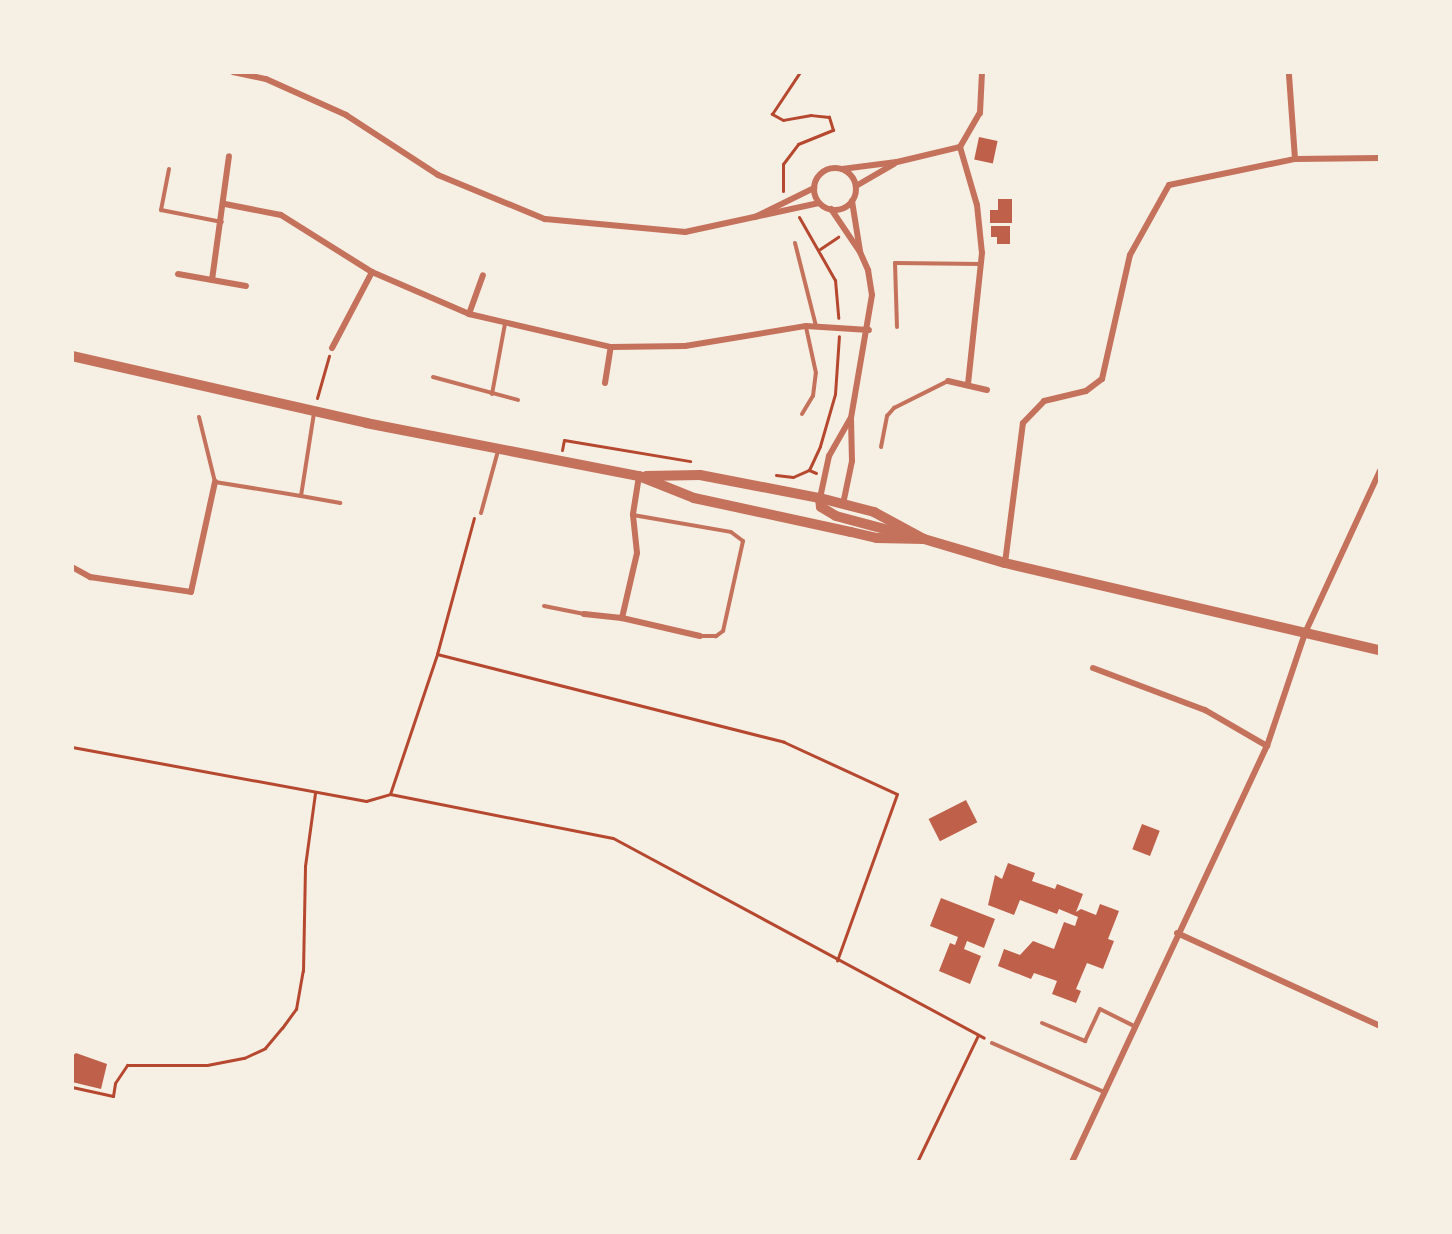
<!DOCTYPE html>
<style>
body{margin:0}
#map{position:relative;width:1452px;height:1234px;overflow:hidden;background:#f6efe4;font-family:"Playfair Display",serif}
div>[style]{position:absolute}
.building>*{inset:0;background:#bf614a;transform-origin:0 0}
.path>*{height:3px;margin:-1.5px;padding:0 1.5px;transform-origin:1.5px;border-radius:1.5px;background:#b5482f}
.service>*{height:4px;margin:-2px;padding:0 2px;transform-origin:2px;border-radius:2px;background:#c5725c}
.minor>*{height:6px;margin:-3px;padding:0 3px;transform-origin:3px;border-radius:3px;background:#c5725c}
.minor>.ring{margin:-3px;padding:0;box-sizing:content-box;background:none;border:6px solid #c5725c;border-radius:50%}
.tertiary>*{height:10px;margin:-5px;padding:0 5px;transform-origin:5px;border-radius:5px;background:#c5725c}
span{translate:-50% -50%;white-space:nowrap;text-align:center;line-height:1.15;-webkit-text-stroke:6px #f6efe4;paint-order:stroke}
.frame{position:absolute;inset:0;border:74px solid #f6efe4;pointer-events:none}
</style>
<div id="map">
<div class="building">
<div style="left:979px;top:137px;width:19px;height:23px;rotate:12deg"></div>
<div style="clip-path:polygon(998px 199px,1012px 199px,1012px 223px,990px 223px,990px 210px,998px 210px)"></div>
<div style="clip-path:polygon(991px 226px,1010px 226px,1010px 244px,997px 244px,997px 237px,991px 237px)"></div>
<div style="left:966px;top:800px;width:25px;height:42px;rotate:63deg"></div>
<div style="left:1142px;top:824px;width:19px;height:27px;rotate:21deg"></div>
<div style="clip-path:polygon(1008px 863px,1035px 873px,1032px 881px,1055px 889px,1057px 884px,1083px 894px,1076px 912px,1081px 909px,1096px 915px,1100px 904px,1119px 911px,1108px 939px,1114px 941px,1103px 969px,1087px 963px,1076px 989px,1081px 991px,1076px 1003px,1052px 994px,1057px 981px,1034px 973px,1031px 979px,998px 966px,1004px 949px,1020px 955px,1033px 941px,1054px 949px,1064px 922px,1075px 926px,1078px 917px,1059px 909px,1057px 914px,1020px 900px,1014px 915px,988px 905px,995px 875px,1002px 879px)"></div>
<div style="clip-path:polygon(941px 898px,995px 919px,984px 948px,967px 941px,964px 949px,981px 956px,970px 984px,939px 971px,950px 943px,955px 945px,958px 937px,930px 926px)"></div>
<div style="clip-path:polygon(76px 1053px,107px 1064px,101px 1089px,72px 1082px,72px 1056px)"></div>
</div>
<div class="path">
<div style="left:783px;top:191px;width:27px;rotate:-90deg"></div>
<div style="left:783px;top:164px;width:25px;rotate:-53deg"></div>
<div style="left:798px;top:144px;width:38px;rotate:-22deg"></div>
<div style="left:833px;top:130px;width:14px;rotate:-107deg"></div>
<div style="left:829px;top:117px;width:18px;rotate:-174deg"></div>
<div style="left:811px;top:115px;width:28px;rotate:170deg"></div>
<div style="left:783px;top:120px;width:13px;rotate:-151deg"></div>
<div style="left:772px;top:114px;width:50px;rotate:-56.3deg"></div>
<div style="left:799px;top:217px;width:73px;rotate:60.3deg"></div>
<div style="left:835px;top:280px;width:38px;rotate:85deg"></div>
<div style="left:820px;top:249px;width:22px;rotate:-34deg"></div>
<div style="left:317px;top:398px;width:44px;rotate:-74.1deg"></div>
<div style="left:562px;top:450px;width:10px;rotate:-79deg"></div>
<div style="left:564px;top:440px;width:128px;rotate:9.5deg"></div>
<div style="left:816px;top:473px;width:8px;rotate:-157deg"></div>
<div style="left:809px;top:470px;width:26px;rotate:-65deg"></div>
<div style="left:820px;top:446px;width:54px;rotate:-73.9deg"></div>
<div style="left:835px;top:394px;width:58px;rotate:-86.1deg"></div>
<div style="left:776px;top:475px;width:17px;rotate:7deg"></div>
<div style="left:793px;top:477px;width:17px;rotate:-24deg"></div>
<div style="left:437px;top:654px;width:358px;rotate:14.2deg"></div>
<div style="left:784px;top:742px;width:124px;rotate:24.7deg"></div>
<div style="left:897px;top:794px;width:177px;rotate:109.8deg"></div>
<div style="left:72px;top:747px;width:299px;rotate:10.4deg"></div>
<div style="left:366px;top:801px;width:25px;rotate:-16deg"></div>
<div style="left:390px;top:794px;width:227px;rotate:11.2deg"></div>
<div style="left:613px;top:838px;width:421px;rotate:28.3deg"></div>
<div style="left:390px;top:794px;width:148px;rotate:-71.4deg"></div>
<div style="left:437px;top:654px;width:141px;rotate:-74.8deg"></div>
<div style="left:72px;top:1087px;width:42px;rotate:12.4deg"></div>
<div style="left:113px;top:1096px;width:13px;rotate:-81deg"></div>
<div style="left:115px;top:1083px;width:22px;rotate:-56deg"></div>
<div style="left:127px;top:1065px;width:80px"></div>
<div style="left:207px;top:1065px;width:38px;rotate:-11deg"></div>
<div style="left:244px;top:1058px;width:23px;rotate:-25deg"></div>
<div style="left:265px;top:1048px;width:26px;rotate:-50deg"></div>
<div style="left:282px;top:1028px;width:24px;rotate:-54deg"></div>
<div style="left:296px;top:1009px;width:39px;rotate:-80deg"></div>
<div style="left:303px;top:971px;width:105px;rotate:-88.9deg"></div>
<div style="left:305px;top:866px;width:74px;rotate:-82.2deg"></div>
<div style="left:917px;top:1162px;width:141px;rotate:-64.3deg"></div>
</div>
<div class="service">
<div style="left:169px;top:169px;width:42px;rotate:101deg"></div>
<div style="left:161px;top:210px;width:62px;rotate:11.1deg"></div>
<div style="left:795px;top:243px;width:86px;rotate:75.8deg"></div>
<div style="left:897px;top:327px;width:64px;rotate:-91.8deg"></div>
<div style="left:895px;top:263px;width:86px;rotate:0.7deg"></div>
<div style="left:433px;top:377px;width:88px;rotate:15.1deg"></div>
<div style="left:492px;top:394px;width:71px;rotate:-79.5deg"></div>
<div style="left:802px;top:414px;width:21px;rotate:-59deg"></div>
<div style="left:813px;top:396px;width:23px;rotate:-83deg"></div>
<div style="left:816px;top:373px;width:47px;rotate:-102.3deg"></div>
<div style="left:199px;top:417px;width:67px;rotate:76.2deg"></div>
<div style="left:215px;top:482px;width:87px;rotate:9.2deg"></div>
<div style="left:301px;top:496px;width:84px;rotate:-81.1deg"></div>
<div style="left:881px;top:447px;width:32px;rotate:-79deg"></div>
<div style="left:887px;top:416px;width:11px;rotate:-49deg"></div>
<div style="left:894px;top:408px;width:60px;rotate:-26.6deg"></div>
<div style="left:301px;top:496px;width:40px;rotate:10deg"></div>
<div style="left:481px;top:513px;width:64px;rotate:-74.7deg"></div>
<div style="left:633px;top:515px;width:99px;rotate:9.8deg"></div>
<div style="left:731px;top:532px;width:15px;rotate:37deg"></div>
<div style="left:743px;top:541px;width:92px;rotate:102.5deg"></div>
<div style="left:723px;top:631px;width:9px;rotate:144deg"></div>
<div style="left:716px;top:636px;width:16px;rotate:180deg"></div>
<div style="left:544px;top:606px;width:41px;rotate:11.3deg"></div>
<div style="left:1042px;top:1023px;width:47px;rotate:22.7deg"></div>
<div style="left:1085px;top:1041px;width:35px;rotate:-65deg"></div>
<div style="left:1100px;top:1009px;width:40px;rotate:26.6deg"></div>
<div style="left:992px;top:1043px;width:122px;rotate:23.6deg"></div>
</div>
<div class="minor">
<div style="left:233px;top:72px;width:34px;rotate:12deg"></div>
<div style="left:266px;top:79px;width:88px;rotate:24.2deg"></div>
<div style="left:346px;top:115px;width:110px;rotate:33.1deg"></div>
<div style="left:438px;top:175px;width:116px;rotate:22.4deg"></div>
<div style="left:545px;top:219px;width:141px;rotate:5.3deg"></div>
<div style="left:685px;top:232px;width:137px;rotate:-12.2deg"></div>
<div style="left:1289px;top:75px;width:84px;rotate:85.9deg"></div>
<div style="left:960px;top:147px;width:60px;rotate:73.7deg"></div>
<div style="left:977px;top:205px;width:48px;rotate:84.1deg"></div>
<div style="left:982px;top:253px;width:133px;rotate:96.1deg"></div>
<div class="ring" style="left:814px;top:168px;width:36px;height:36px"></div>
<div style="left:842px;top:169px;width:55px;rotate:-7.3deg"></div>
<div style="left:897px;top:162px;width:65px;rotate:-13.4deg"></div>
<div style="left:960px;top:147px;width:39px;rotate:-60deg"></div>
<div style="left:980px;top:113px;width:41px;rotate:-87.2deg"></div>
<div style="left:856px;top:186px;width:44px;rotate:-30.1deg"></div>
<div style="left:852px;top:201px;width:51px;rotate:80.9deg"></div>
<div style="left:225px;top:204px;width:57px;rotate:11.1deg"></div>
<div style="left:281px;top:215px;width:107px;rotate:32.1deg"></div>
<div style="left:372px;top:272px;width:106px;rotate:23.4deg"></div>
<div style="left:469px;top:314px;width:146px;rotate:13.1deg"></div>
<div style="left:611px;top:347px;width:74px;rotate:-0.8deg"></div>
<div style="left:685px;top:346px;width:123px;rotate:-9.4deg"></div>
<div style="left:806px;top:326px;width:63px;rotate:3.6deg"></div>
<div style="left:831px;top:209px;width:52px;rotate:56deg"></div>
<div style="left:860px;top:252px;width:20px;rotate:66deg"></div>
<div style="left:868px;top:270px;width:25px;rotate:81deg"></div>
<div style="left:872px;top:295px;width:125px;rotate:99.7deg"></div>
<div style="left:851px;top:418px;width:43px;rotate:88.7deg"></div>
<div style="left:852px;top:461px;width:44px;rotate:101.8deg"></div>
<div style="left:755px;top:217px;width:66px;rotate:-26.2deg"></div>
<div style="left:178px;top:274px;width:69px;rotate:10deg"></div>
<div style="left:212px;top:280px;width:125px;rotate:-82.2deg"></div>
<div style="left:469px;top:314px;width:41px;rotate:-70.3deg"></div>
<div style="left:332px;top:348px;width:86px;rotate:-62.2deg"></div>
<div style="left:948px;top:381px;width:40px;rotate:13deg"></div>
<div style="left:605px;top:383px;width:36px;rotate:-81deg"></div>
<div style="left:639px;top:476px;width:39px;rotate:99deg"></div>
<div style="left:633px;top:515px;width:38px;rotate:84deg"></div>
<div style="left:637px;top:553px;width:67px;rotate:103deg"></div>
<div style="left:622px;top:618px;width:80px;rotate:13deg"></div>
<div style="left:820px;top:498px;width:43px;rotate:-77.9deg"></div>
<div style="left:829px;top:456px;width:43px;rotate:-60.4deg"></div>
<div style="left:1005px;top:563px;width:141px;rotate:-82.7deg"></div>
<div style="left:1023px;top:423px;width:30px;rotate:-46deg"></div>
<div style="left:1044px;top:401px;width:43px;rotate:-13.4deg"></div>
<div style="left:1086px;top:391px;width:20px;rotate:-37deg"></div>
<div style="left:1102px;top:379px;width:127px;rotate:-77.3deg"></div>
<div style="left:1130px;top:255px;width:80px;rotate:-60.9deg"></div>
<div style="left:1169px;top:185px;width:129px;rotate:-11.7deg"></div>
<div style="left:1295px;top:159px;width:85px;rotate:-0.7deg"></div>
<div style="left:72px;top:567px;width:21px;rotate:29deg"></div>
<div style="left:90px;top:577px;width:102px;rotate:8.4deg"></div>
<div style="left:191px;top:592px;width:113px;rotate:-77.7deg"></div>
<div style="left:584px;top:614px;width:38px;rotate:6deg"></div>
<div style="left:1093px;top:668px;width:120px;rotate:20.6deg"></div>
<div style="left:1205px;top:710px;width:72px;rotate:30.1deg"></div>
<div style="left:1177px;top:933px;width:223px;rotate:24.6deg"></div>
<div style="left:1072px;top:1162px;width:459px;rotate:-64.9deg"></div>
<div style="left:1267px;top:746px;width:119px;rotate:-71.4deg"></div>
<div style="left:1305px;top:633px;width:179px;rotate:-65.2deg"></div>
</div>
<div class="tertiary">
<div style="left:72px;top:356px;width:302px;rotate:12.8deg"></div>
<div style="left:366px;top:423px;width:278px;rotate:11deg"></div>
<div style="left:639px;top:476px;width:59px;rotate:21.8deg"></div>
<div style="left:694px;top:498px;width:161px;rotate:12.2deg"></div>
<div style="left:851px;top:532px;width:27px;rotate:13deg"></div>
<div style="left:877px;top:538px;width:47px;rotate:1.2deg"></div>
<div style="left:646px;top:476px;width:54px;rotate:-1.1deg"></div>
<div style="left:700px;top:475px;width:122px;rotate:10.9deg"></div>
<div style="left:820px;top:498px;width:56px;rotate:14.5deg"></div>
<div style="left:874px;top:512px;width:57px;rotate:28.4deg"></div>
<div style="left:924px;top:539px;width:84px;rotate:16.5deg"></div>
<div style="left:1005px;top:563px;width:385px;rotate:13.1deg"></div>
<div style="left:820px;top:498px;width:9px;rotate:84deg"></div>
<div style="left:821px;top:507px;width:17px;rotate:31deg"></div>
<div style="left:836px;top:516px;width:69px;rotate:15deg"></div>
</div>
<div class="frame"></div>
</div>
